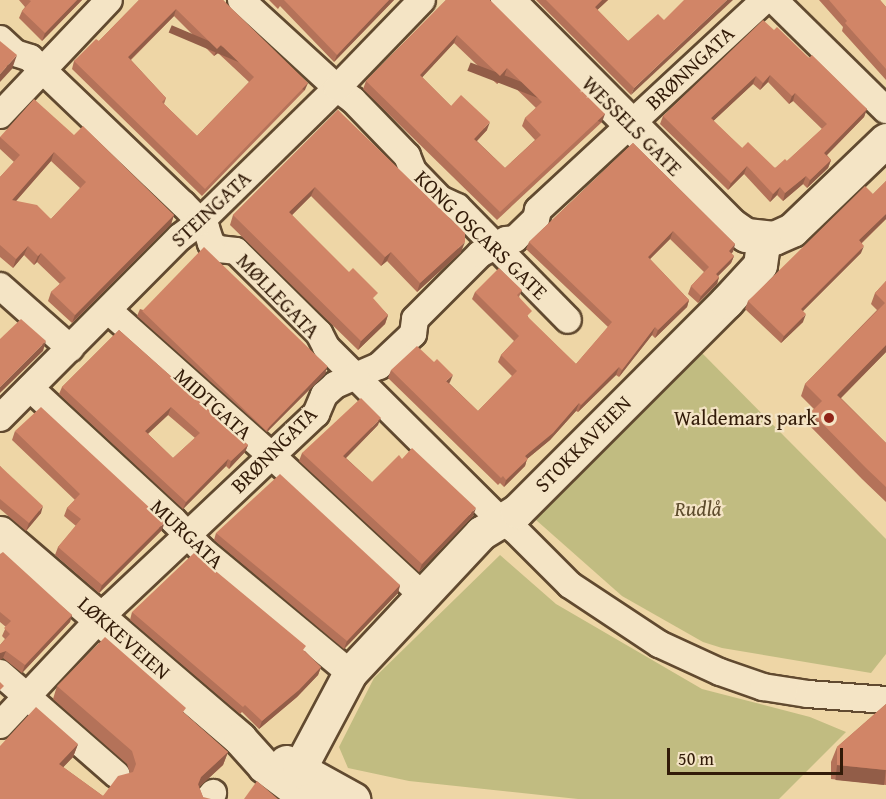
<!DOCTYPE html>
<meta charset="utf-8">
<style>
body{margin:0}
#map{position:relative;width:886px;height:799px;overflow:hidden;background:#eed6a6;font-family:"Gentium Book Plus",serif}
div>[style]{position:absolute}
.green>*{inset:0;background:#c1bc81}
.roads{filter:drop-shadow(2px 0 #614a30) drop-shadow(-2px 0 #614a30) drop-shadow(0 2px #614a30) drop-shadow(0 -2px #614a30)}
.minor>*{height:26px;margin:-13px;padding:0 13px;transform-origin:13px;border-radius:13px;background:#f4e4c5}
.secondary>*{height:33px;margin:-16.5px;padding:0 16.5px;transform-origin:16.5px;border-radius:16.5px;background:#f4e4c5}
.wall>*{inset:0;background:#b47259}
.shaded-wall>*{inset:0;background:#925d48;transform-origin:0 0}
.building>*{inset:0;background:#d18567;transform-origin:0 0}
.dots>*{width:16px;height:16px;translate:-50% -50%;box-sizing:border-box;border:3px solid #f4e4c5;border-radius:50%}
span{translate:-50% -50%;white-space:nowrap;text-align:center;line-height:1.15;-webkit-text-stroke:4.5px #f4e4c5;paint-order:stroke}
.street-label{font-size:21px;color:#321b08}
.poi-label{font-size:21px;color:#321b08}
.right{translate:-100% -50%;text-align:right}
.park-label{font-size:21px;color:#5d4b2c;font-style:italic}
.scale{position:absolute;left:667px;top:748px;width:176px;height:27px;box-sizing:border-box;border:3px solid #321b08;border-top:0;padding-left:8px;font-size:18px;line-height:21px;white-space:nowrap;color:#321b08;-webkit-text-stroke:4px #f4e4c5;paint-order:stroke}
</style>
<div id="map">
<div class="green">
<div style="clip-path:polygon(699px 350px,886px 539px,886px 654px,871px 673px,722px 648px,703px 642px,622px 596px,527px 512px)"></div>
<div style="clip-path:polygon(500px 555px,556px 604px,702px 689px,810px 717px,846px 732px,779px 799px,578px 799px,409px 781px,348px 768px,339px 747px,374px 678px)"></div>
</div>
<div class="roads">
<div class="minor">
<div style="left:241px;top:0;width:130px;rotate:42.5deg"></div>
<div style="left:337px;top:88px;width:20px;rotate:37deg"></div>
<div style="left:353px;top:100px;width:78px;rotate:46deg"></div>
<div style="left:407px;top:156px;width:16px;rotate:68deg"></div>
<div style="left:413px;top:171px;width:39px;rotate:46deg"></div>
<div style="left:440px;top:199px;width:19px;rotate:25deg"></div>
<div style="left:457px;top:207px;width:158px;rotate:45.5deg"></div>
<div style="left:774px;top:0;width:157px;rotate:44.5deg"></div>
<div style="left:0;top:39px;width:21px;rotate:43deg"></div>
<div style="left:15px;top:53px;width:16px;rotate:18deg"></div>
<div style="left:30px;top:58px;width:211px;rotate:43.7deg"></div>
<div style="left:183px;top:204px;width:33px;rotate:46deg"></div>
<div style="left:206px;top:228px;width:16px;rotate:72deg"></div>
<div style="left:211px;top:243px;width:9px;rotate:41deg"></div>
<div style="left:218px;top:249px;width:18px;rotate:6deg"></div>
<div style="left:236px;top:251px;width:117px;rotate:44.7deg"></div>
<div style="left:319px;top:333px;width:16px;rotate:63deg"></div>
<div style="left:326px;top:347px;width:245px;rotate:44.8deg"></div>
<div style="left:500px;top:520px;width:18px;rotate:34deg"></div>
<div style="left:515px;top:530px;width:78px;rotate:45deg"></div>
<div style="left:570px;top:585px;width:107px;rotate:33.5deg"></div>
<div style="left:659px;top:644px;width:67px;rotate:24.7deg"></div>
<div style="left:720px;top:672px;width:46px;rotate:19.2deg"></div>
<div style="left:763px;top:687px;width:46px;rotate:8.8deg"></div>
<div style="left:808px;top:694px;width:78px;rotate:4.4deg"></div>
<div style="left:0;top:115px;width:158px;rotate:-46.5deg"></div>
<div style="left:0;top:286px;width:94px;rotate:41.5deg"></div>
<div style="left:109px;top:311px;width:218px;rotate:41.7deg"></div>
<div style="left:272px;top:456px;width:205px;rotate:42.8deg"></div>
<div style="left:30px;top:388px;width:195px;rotate:42.7deg"></div>
<div style="left:173px;top:520px;width:42px;rotate:46deg"></div>
<div style="left:202px;top:550px;width:192px;rotate:39.7deg"></div>
<div style="left:0;top:418px;width:255px;rotate:-45.2deg"></div>
<div style="left:180px;top:237px;width:25px;rotate:-37deg"></div>
<div style="left:200px;top:222px;width:192px;rotate:-44.4deg"></div>
<div style="left:337px;top:88px;width:122px;rotate:-46deg"></div>
<div style="left:0;top:673px;width:155px;rotate:41.1deg"></div>
<div style="left:0;top:725px;width:162px;rotate:-46.8deg"></div>
<div style="left:111px;top:607px;width:282px;rotate:-43.3deg"></div>
<div style="left:316px;top:414px;width:21px;rotate:-67deg"></div>
<div style="left:324px;top:395px;width:15px;rotate:-42deg"></div>
<div style="left:335px;top:385px;width:48px;rotate:-23.4deg"></div>
<div style="left:379px;top:366px;width:47px;rotate:-43.3deg"></div>
<div style="left:413px;top:334px;width:15px;rotate:-82deg"></div>
<div style="left:415px;top:319px;width:92px;rotate:-45deg"></div>
<div style="left:480px;top:254px;width:30px;rotate:-28deg"></div>
<div style="left:506px;top:240px;width:9px;rotate:-6deg"></div>
<div style="left:515px;top:239px;width:29px;rotate:-44deg"></div>
<div style="left:536px;top:219px;width:9px;rotate:-77deg"></div>
<div style="left:538px;top:210px;width:309px;rotate:-42.8deg"></div>
<div style="left:208px;top:799px;width:8px;rotate:-50deg"></div>
</div>
<div class="secondary">
<div style="left:507px;top:0;width:317px;rotate:45.1deg"></div>
<div style="left:731px;top:225px;width:18px;rotate:34deg"></div>
<div style="left:746px;top:235px;width:28px;rotate:6deg"></div>
<div style="left:774px;top:238px;width:20px;rotate:-24deg"></div>
<div style="left:792px;top:230px;width:130px;rotate:-43.8deg"></div>
<div style="left:0;top:533px;width:316px;rotate:40.6deg"></div>
<div style="left:240px;top:739px;width:36px;rotate:48deg"></div>
<div style="left:264px;top:766px;width:55px;rotate:36.9deg"></div>
<div style="left:286px;top:762px;width:77px;rotate:28.9deg"></div>
<div style="left:299px;top:769px;width:109px;rotate:-62deg"></div>
<div style="left:350px;top:673px;width:192px;rotate:-46.9deg"></div>
<div style="left:481px;top:533px;width:42px;rotate:-31.4deg"></div>
<div style="left:517px;top:511px;width:296px;rotate:-45deg"></div>
<div style="left:726px;top:302px;width:50px;rotate:-47.4deg"></div>
<div style="left:760px;top:265px;width:27px;rotate:-82deg"></div>
</div>
</div>
<div class="wall">
<div style="clip-path:polygon(19px 0,82px 0,42px 41px,19px 18px,22px 11px,25px 7px)"></div>
<div style="clip-path:polygon(evenodd,139px 0,223px 0,305px 90px,202px 196px,72px 69px,74px 61px,99px 41px,139px 0,174px 16px,214px 56px,218px 53px,249px 82px,197px 136px,164px 104px,166px 98px,131px 60px,174px 16px)"></div>
<div style="clip-path:polygon(269px 0,394px 0,334px 62px,280px 6px,278px 9px)"></div>
<div style="clip-path:polygon(evenodd,446px 0,602px 122px,497px 220px,363px 89px,366px 81px,446px 0,454px 43px,497px 84px,504px 77px,536px 108px,525px 118px,522px 126px,535px 140px,505px 168px,477px 141px,487px 130px,451px 106px,422px 77px,454px 43px)"></div>
<div style="clip-path:polygon(536px 0,608px 0,597px 10px,628px 41px,664px 20px,631px 95px)"></div>
<div style="clip-path:polygon(819px 0,880px 0,886px 7px,886px 80px,842px 31px,843px 27px)"></div>
<div style="clip-path:polygon(evenodd,774px 30px,809px 58px,867px 109px,864px 117px,827px 155px,831px 160px,828px 168px,807px 188px,803px 184px,783px 201px,777px 195px,770px 202px,744px 174px,728px 190px,660px 124px,663px 116px,774px 30px,768px 82px,789px 104px,793px 101px,822px 129px,787px 161px,775px 168px,742px 148px,713px 121px,753px 84px,760px 90px,768px 82px)"></div>
<div style="clip-path:polygon(338px 110px,461px 252px,417px 292px,387px 261px,381px 266px,311px 196px,292px 215px,388px 315px,385px 324px,358px 350px,230px 225px,233px 215px)"></div>
<div style="clip-path:polygon(evenodd,74px 135px,174px 215px,171px 224px,72px 323px,48px 301px,51px 292px,60px 284px,37px 262px,34px 265px,24px 255px,13px 268px,0 257px,0 177px,14px 162px,0 149px,0 137px,74px 135px,51px 161px,80px 188px,51px 219px,16px 201px,51px 161px)"></div>
<div style="clip-path:polygon(633px 143px,735px 244px,731px 253px,734px 256px,731px 263px,718px 276px,719px 277px,717px 284px,698px 303px,688px 294px,691px 286px,704px 272px,670px 239px,650px 259px,689px 300px,687px 307px,655px 338px,652px 335px,619px 377px,616px 375px,578px 412px,576px 411px,550px 440px,527px 459px,525px 466px,504px 487px,500px 483px,498px 485px,388px 378px,391px 370px,450px 382px,449px 383px,478px 411px,512px 376px,498px 362px,501px 355px,514px 341px,472px 299px,475px 292px,522px 290px,519px 297px,529px 319px,576px 364px,608px 327px,526px 249px,529px 242px)"></div>
<div style="clip-path:polygon(886px 181px,886px 219px,862px 243px,861px 253px,803px 311px,803px 322px,781px 343px,745px 309px,748px 301px,873px 194px)"></div>
<div style="clip-path:polygon(886px 281px,886px 352px,841px 398px,886px 443px,886px 502px,862px 479px,807px 423px,811px 412px,814px 409px,801px 396px,805px 384px,877px 310px,871px 304px,875px 293px)"></div>
<div style="clip-path:polygon(140px 309px,327px 367px,325px 374px,267px 432px,137px 316px)"></div>
<div style="clip-path:polygon(evenodd,119px 330px,248px 445px,245px 452px,229px 469px,226px 466px,183px 509px,59px 394px,62px 387px,119px 330px,168px 415px,195px 438px,173px 458px,148px 434px,168px 415px)"></div>
<div style="clip-path:polygon(378px 425px,346px 458px,372px 482px,473px 516px,419px 572px,299px 461px,302px 453px)"></div>
<div style="clip-path:polygon(15px 431px,162px 530px,99px 593px,55px 555px,58px 547px,76px 526px,64px 516px,67px 508px,75px 500px,12px 440px)"></div>
<div style="clip-path:polygon(0 466px,41px 513px,26px 531px,0 509px)"></div>
<div style="clip-path:polygon(216px 533px,400px 585px,398px 593px,344px 649px,214px 540px)"></div>
<div style="clip-path:polygon(0 554px,72px 615px,70px 622px,22px 673px,3px 658px,0 660px,0 645px,5px 639px,2px 636px,6px 627px,0 622px)"></div>
<div style="clip-path:polygon(132px 612px,305px 651px,321px 667px,318px 675px,297px 697px,259px 729px,242px 712px,240px 714px,130px 620px)"></div>
<div style="clip-path:polygon(57px 686px,184px 713px,228px 752px,223px 765px,199px 787px,203px 797px,0 799px,78px 744px,73px 757px,63px 767px,103px 796px,130px 773px,127px 764px,53px 699px)"></div>
<div style="clip-path:polygon(886px 704px,886px 785px,831px 779px,831px 762px,837px 747px)"></div>
</div>
<div class="shaded-wall">
<div style="clip-path:polygon(77px 0,82px 0,42px 41px,45px 33px)"></div>
<div style="clip-path:polygon(389px 0,394px 0,334px 62px,337px 55px)"></div>
<div style="clip-path:polygon(602px 0,608px 0,592px 15px,595px 7px)"></div>
<div style="clip-path:polygon(727px 0,733px 0,631px 95px,634px 88px)"></div>
<div style="clip-path:polygon(176px 9px,174px 16px,125px 65px,128px 57px)"></div>
<div style="clip-path:polygon(457px 35px,454px 43px,417px 83px,420px 75px)"></div>
<div style="clip-path:polygon(221px 45px,218px 53px,214px 56px,217px 49px)"></div>
<div style="clip-path:polygon(17px 55px,12px 69px,0 82px,0 74px)"></div>
<div style="clip-path:polygon(507px 68px,504px 77px,497px 84px,500px 76px)"></div>
<div style="clip-path:polygon(770px 75px,768px 82px,760px 90px,763px 83px)"></div>
<div style="clip-path:polygon(756px 76px,753px 84px,708px 126px,711px 118px)"></div>
<div style="left:308px;top:83px;width:8px;height:148px;rotate:113deg"></div>
<div style="clip-path:polygon(795px 93px,793px 101px,789px 104px,792px 96px)"></div>
<div style="clip-path:polygon(867px 109px,864px 117px,821px 161px,824px 153px)"></div>
<div style="left:605px;top:114px;width:9px;height:144px;rotate:111deg"></div>
<div style="clip-path:polygon(490px 122px,487px 130px,471px 147px,474px 139px)"></div>
<div style="clip-path:polygon(54px 152px,51px 161px,9px 209px,12px 200px)"></div>
<div style="clip-path:polygon(831px 160px,828px 168px,807px 188px,810px 180px)"></div>
<div style="clip-path:polygon(747px 166px,744px 174px,728px 190px,731px 183px)"></div>
<div style="clip-path:polygon(806px 176px,803px 184px,783px 201px,785px 193px)"></div>
<div style="clip-path:polygon(315px 187px,311px 196px,286px 221px,289px 212px)"></div>
<div style="clip-path:polygon(780px 187px,777px 195px,770px 202px,773px 194px)"></div>
<div style="clip-path:polygon(886px 214px,886px 219px,856px 248px,859px 240px)"></div>
<div style="clip-path:polygon(174px 215px,171px 224px,72px 323px,75px 315px)"></div>
<div style="clip-path:polygon(673px 231px,670px 239px,645px 264px,648px 257px)"></div>
<div style="clip-path:polygon(465px 242px,461px 252px,417px 292px,420px 283px)"></div>
<div style="clip-path:polygon(735px 244px,733px 252px,726px 258px,729px 251px)"></div>
<div style="clip-path:polygon(28px 246px,24px 255px,13px 268px,16px 259px)"></div>
<div style="clip-path:polygon(864px 246px,861px 253px,798px 316px,801px 309px)"></div>
<div style="clip-path:polygon(391px 252px,387px 261px,381px 266px,385px 257px)"></div>
<div style="clip-path:polygon(41px 253px,37px 262px,34px 265px,38px 256px)"></div>
<div style="clip-path:polygon(734px 256px,731px 263px,713px 281px,716px 274px)"></div>
<div style="clip-path:polygon(719px 277px,717px 284px,698px 303px,701px 296px)"></div>
<div style="clip-path:polygon(689px 300px,687px 307px,655px 338px,658px 330px)"></div>
<div style="clip-path:polygon(806px 314px,803px 322px,781px 343px,784px 336px)"></div>
<div style="clip-path:polygon(388px 315px,385px 324px,358px 350px,361px 341px)"></div>
<div style="clip-path:polygon(655px 327px,652px 335px,619px 377px,622px 370px)"></div>
<div style="clip-path:polygon(46px 341px,43px 351px,0 393px,0 387px)"></div>
<div style="clip-path:polygon(886px 345px,886px 352px,833px 406px,837px 395px)"></div>
<div style="clip-path:polygon(327px 367px,325px 374px,267px 432px,270px 424px)"></div>
<div style="clip-path:polygon(619px 367px,616px 375px,578px 412px,581px 405px)"></div>
<div style="clip-path:polygon(453px 375px,450px 382px,444px 388px,446px 381px)"></div>
<div style="clip-path:polygon(579px 403px,576px 411px,550px 440px,527px 459px,525px 466px,504px 487px,506px 480px,525px 456px)"></div>
<div style="clip-path:polygon(171px 407px,168px 415px,142px 439px,145px 431px)"></div>
<div style="clip-path:polygon(381px 418px,378px 425px,341px 463px,343px 456px)"></div>
<div style="clip-path:polygon(248px 445px,245px 452px,229px 469px,231px 461px)"></div>
<div style="clip-path:polygon(228px 459px,226px 466px,183px 509px,186px 502px)"></div>
<div style="clip-path:polygon(43px 506px,41px 513px,26px 531px,29px 523px)"></div>
<div style="clip-path:polygon(476px 508px,473px 516px,419px 572px,422px 564px)"></div>
<div style="clip-path:polygon(165px 522px,162px 530px,99px 593px,102px 585px)"></div>
<div style="clip-path:polygon(400px 585px,398px 593px,344px 649px,347px 641px)"></div>
<div style="clip-path:polygon(72px 615px,70px 622px,22px 673px,25px 665px)"></div>
<div style="clip-path:polygon(6px 651px,3px 658px,0 660px,0 653px)"></div>
<div style="clip-path:polygon(321px 667px,318px 675px,297px 697px,259px 729px,262px 721px)"></div>
<div style="clip-path:polygon(78px 744px,73px 757px,54px 777px,59px 764px)"></div>
<div style="clip-path:polygon(228px 752px,223px 765px,196px 790px,201px 777px)"></div>
<div style="left:837px;top:765px;width:49px;height:15px;rotate:6deg"></div>
</div>
<div class="building">
<div style="clip-path:polygon(29px 0,77px 0,45px 33px,22px 11px,31px 1px)"></div>
<div style="clip-path:polygon(evenodd,139px 0,223px 0,308px 83px,205px 189px,74px 61px,96px 39px,99px 41px,139px 0,176px 9px,217px 49px,221px 45px,254px 77px,197px 136px,162px 102px,166px 98px,128px 57px,176px 9px)"></div>
<div style="clip-path:polygon(284px 0,389px 0,337px 55px)"></div>
<div style="clip-path:polygon(evenodd,446px 0,490px 0,605px 114px,500px 212px,366px 81px,446px 0,457px 35px,500px 76px,507px 68px,542px 102px,525px 118px,541px 135px,505px 168px,474px 139px,490px 122px,461px 95px,451px 106px,420px 75px,457px 35px)"></div>
<div style="clip-path:polygon(546px 0,602px 0,595px 7px,628px 41px,658px 14px,664px 20px,684px 0,727px 0,634px 88px)"></div>
<div style="clip-path:polygon(829px 0,880px 0,886px 7px,886px 69px,845px 23px,847px 21px)"></div>
<div style="clip-path:polygon(evenodd,763px 20px,774px 30px,777px 27px,809px 58px,812px 55px,867px 109px,824px 153px,831px 160px,810px 180px,806px 176px,785px 193px,780px 187px,773px 194px,747px 166px,731px 183px,663px 116px,763px 20px,770px 75px,792px 96px,795px 93px,827px 124px,787px 161px,785px 159px,775px 168px,748px 142px,742px 148px,711px 118px,756px 76px,763px 83px,770px 75px)"></div>
<div style="clip-path:polygon(0 41px,17px 55px,0 74px)"></div>
<div style="clip-path:polygon(evenodd,34px 99px,74px 135px,83px 126px,174px 215px,75px 315px,51px 292px,66px 278px,41px 253px,38px 256px,28px 246px,16px 259px,0 245px,0 177px,20px 155px,0 137px,34px 99px,54px 152px,86px 182px,51px 219px,37px 205px,12px 200px,54px 152px)"></div>
<div style="clip-path:polygon(338px 110px,465px 233px,465px 242px,420px 283px,391px 252px,385px 257px,315px 187px,289px 212px,349px 272px,353px 268px,378px 293px,373px 298px,388px 315px,361px 341px,233px 215px)"></div>
<div style="clip-path:polygon(633px 143px,735px 244px,729px 251px,734px 256px,716px 274px,719px 277px,701px 296px,691px 286px,709px 267px,673px 231px,648px 257px,689px 300px,658px 330px,655px 327px,622px 370px,619px 367px,581px 405px,579px 403px,553px 433px,525px 456px,528px 459px,506px 480px,503px 476px,501px 478px,391px 370px,417px 346px,434px 362px,437px 359px,453px 375px,446px 381px,478px 411px,517px 371px,501px 355px,519px 336px,475px 292px,499px 268px,522px 290px,517px 295px,532px 311px,527px 316px,576px 364px,612px 322px,529px 242px)"></div>
<div style="clip-path:polygon(886px 181px,886px 214px,859px 240px,864px 246px,801px 309px,806px 314px,784px 336px,748px 301px,865px 186px,873px 194px)"></div>
<div style="left:204px;top:247px;width:172px;height:89px;rotate:44deg"></div>
<div style="clip-path:polygon(886px 281px,886px 345px,837px 395px,886px 443px,886px 487px,866px 468px,811px 412px,822px 401px,805px 384px,885px 303px,875px 293px)"></div>
<div style="clip-path:polygon(21px 319px,46px 341px,0 387px,0 339px)"></div>
<div style="clip-path:polygon(evenodd,119px 330px,248px 445px,231px 461px,228px 459px,186px 502px,62px 387px,119px 330px,171px 407px,200px 433px,173px 458px,145px 431px,171px 407px)"></div>
<div style="clip-path:polygon(361px 398px,381px 418px,343px 456px,372px 482px,399px 455px,402px 459px,412px 448px,476px 508px,422px 564px,302px 453px)"></div>
<div style="clip-path:polygon(41px 407px,165px 522px,102px 585px,58px 547px,81px 519px,67px 508px,80px 494px,15px 431px)"></div>
<div style="clip-path:polygon(0 466px,43px 506px,29px 523px,0 499px)"></div>
<div style="clip-path:polygon(280px 474px,400px 585px,347px 641px,216px 533px)"></div>
<div style="clip-path:polygon(3px 552px,72px 615px,25px 665px,6px 651px,0 653px,0 645px,10px 634px,4px 628px,11px 621px,0 612px,0 554px)"></div>
<div style="clip-path:polygon(194px 553px,306px 646px,303px 650px,321px 667px,299px 690px,262px 721px,245px 705px,243px 707px,132px 612px)"></div>
<div style="clip-path:polygon(105px 637px,186px 708px,183px 712px,228px 752px,201px 777px,198px 784px,203px 797px,211px 799px,0 799px,0 746px,36px 707px,78px 744px,59px 764px,103px 796px,118px 776px,133px 772px,136px 764px,132px 751px,57px 686px)"></div>
<div style="clip-path:polygon(0 682px,4px 686px,0 690px)"></div>
<div style="clip-path:polygon(886px 704px,886px 770px,837px 765px,837px 747px)"></div>
<div style="clip-path:polygon(257px 781px,278px 799px,244px 799px)"></div>
</div>
<div class="dots">
<div style="left:829px;top:418px;background:#8f2418"></div>
</div>
<div class="street-label">
<span style="left:690px;top:68px;rotate:-43deg">BRØNNGATA</span>
<span style="left:632px;top:126px;rotate:45deg">WESSELS GATE</span>
<span style="left:211px;top:209px;rotate:-43deg">STEINGATA</span>
<span style="left:481px;top:235px;rotate:44deg">KONG OSCARS GATE</span>
<span style="left:278px;top:296px;rotate:46deg">MØLLEGATA</span>
<span style="left:213px;top:404px;rotate:42deg">MIDTGATA</span>
<span style="left:583px;top:444px;rotate:-45deg">STOKKAVEIEN</span>
<span style="left:274px;top:450px;rotate:-45deg">BRØNNGATA</span>
<span style="left:187px;top:534px;rotate:43deg">MURGATA</span>
<span style="left:124px;top:638px;rotate:41deg">LØKKEVEIEN</span>
</div>
<div class="poi-label">
<span class="right" style="left:817px;top:418px">Waldemars park</span>
</div>
<div class="park-label">
<span style="left:698px;top:509px">Rudlå</span>
</div>
<div class="scale">50 m</div>
</div>
